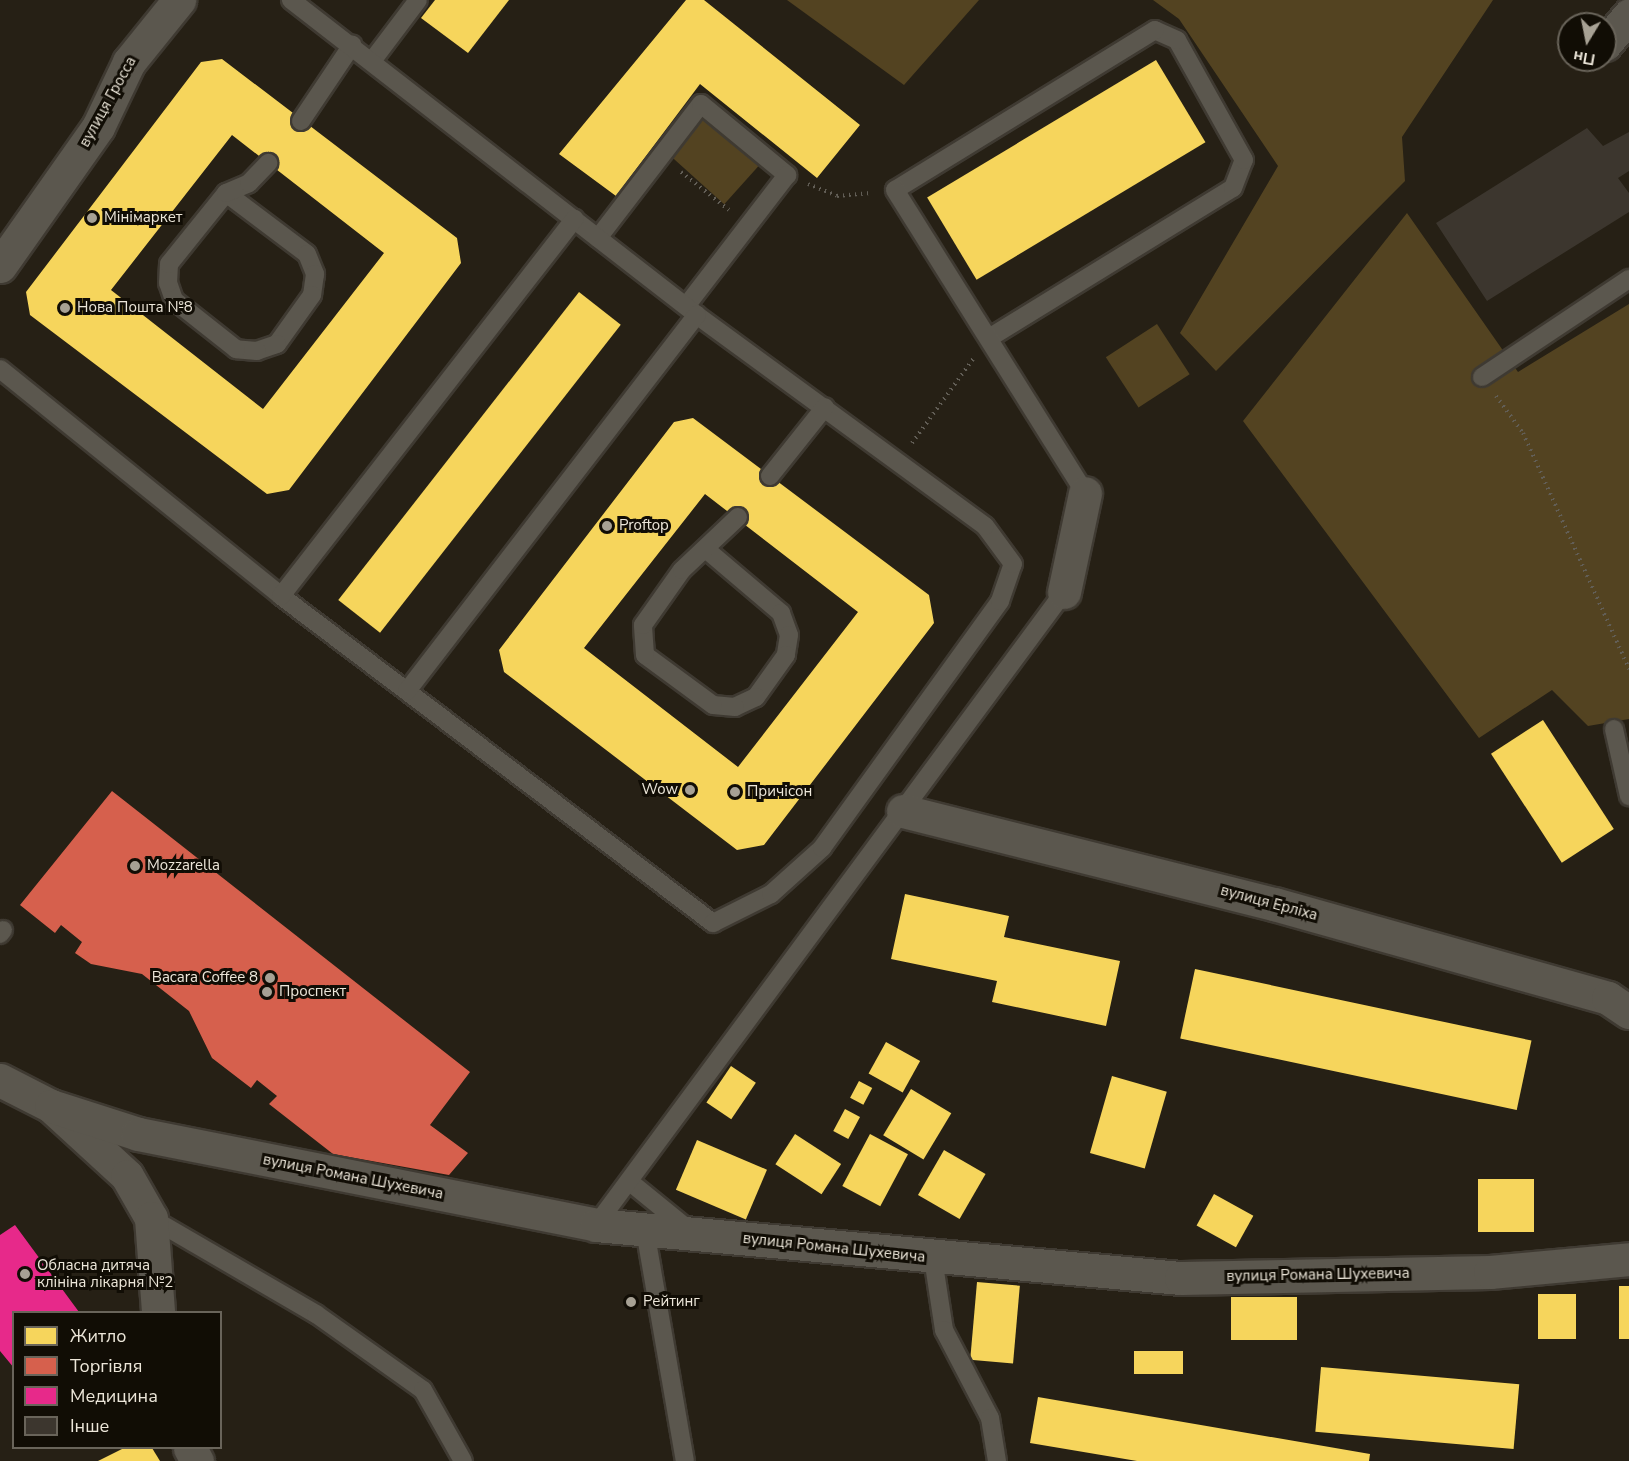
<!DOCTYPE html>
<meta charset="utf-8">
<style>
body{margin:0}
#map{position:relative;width:1629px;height:1461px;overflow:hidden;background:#262015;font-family:"Nunito Sans",sans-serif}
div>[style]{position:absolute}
.green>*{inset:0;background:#534321;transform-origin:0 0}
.homes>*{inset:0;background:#f6d55c;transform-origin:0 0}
.shops>*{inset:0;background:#d6604d}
.health>*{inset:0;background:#e7298a}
.building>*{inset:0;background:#3c362e}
.path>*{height:4px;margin-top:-2px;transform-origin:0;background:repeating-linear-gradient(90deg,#625e56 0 1.5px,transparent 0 6px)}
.roads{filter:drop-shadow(2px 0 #3f3a32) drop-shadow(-2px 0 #3f3a32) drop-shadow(0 2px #3f3a32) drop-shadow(0 -2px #3f3a32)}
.service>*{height:18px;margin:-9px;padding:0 9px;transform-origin:9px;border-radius:9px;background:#5b574e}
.minor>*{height:33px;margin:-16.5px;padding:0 16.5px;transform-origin:16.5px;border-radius:16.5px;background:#5b574e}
.tertiary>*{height:33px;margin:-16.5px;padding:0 16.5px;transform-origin:16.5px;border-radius:16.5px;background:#5b574e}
.dots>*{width:16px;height:16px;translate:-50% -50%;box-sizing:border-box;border:3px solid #110d05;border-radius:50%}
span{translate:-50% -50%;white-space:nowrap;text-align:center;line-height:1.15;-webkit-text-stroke:6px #110d05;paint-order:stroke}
.street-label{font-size:15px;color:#ece6d9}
.poi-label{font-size:15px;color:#ece6d9}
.left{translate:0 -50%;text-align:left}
.right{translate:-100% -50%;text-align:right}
.legend{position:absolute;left:12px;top:1311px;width:210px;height:138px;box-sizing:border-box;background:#110d05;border:2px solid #69645a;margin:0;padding:8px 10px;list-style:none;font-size:18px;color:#ece6d9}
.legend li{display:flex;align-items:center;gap:12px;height:30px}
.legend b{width:30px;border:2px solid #69645a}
.north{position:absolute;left:1557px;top:12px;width:60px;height:60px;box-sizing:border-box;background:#110d05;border:2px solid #69645a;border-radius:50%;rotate:190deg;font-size:16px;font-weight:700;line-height:24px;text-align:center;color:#ece6d9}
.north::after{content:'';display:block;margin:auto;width:21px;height:27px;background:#a7a194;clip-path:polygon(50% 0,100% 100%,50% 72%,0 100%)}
</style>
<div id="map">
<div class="green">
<div style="clip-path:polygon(787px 0,979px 0,904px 85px)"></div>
<div style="clip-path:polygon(1153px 0,1493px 0,1402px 137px,1405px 181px,1216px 371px,1180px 333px,1278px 166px,1179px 19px)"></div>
<div style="left:704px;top:116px;width:74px;height:52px;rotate:42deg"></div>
<div style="clip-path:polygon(1407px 213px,1518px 372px,1629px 304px,1629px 719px,1588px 726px,1552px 690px,1479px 738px,1243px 421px)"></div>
<div style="left:1157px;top:324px;width:60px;height:61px;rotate:57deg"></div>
</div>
<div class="homes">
<div style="clip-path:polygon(435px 0,509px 0,468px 53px,421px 18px)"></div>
<div style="clip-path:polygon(686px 0,704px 0,860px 125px,817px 178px,700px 84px,616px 196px,559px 154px)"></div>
<div style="clip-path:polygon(evenodd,222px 59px,457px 238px,461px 263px,289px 490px,267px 494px,30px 315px,26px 292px,201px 62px,222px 59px,232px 135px,384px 253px,263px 409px,111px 290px,232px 135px)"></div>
<div style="left:1156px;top:60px;width:96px;height:267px;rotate:59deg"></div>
<div style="left:579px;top:292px;width:53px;height:391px;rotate:38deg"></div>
<div style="clip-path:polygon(evenodd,693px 418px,929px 595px,934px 623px,764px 845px,737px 850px,504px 672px,499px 650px,674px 422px,693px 418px,705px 494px,858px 612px,738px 767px,584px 648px,705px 494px)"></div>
<div style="left:1543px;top:720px;width:130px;height:62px;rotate:57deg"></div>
<div style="clip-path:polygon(905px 894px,1009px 916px,1004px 937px,1120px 961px,1106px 1026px,992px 1002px,997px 981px,891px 959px)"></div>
<div style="left:1195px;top:969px;width:344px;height:71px;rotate:12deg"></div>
<div style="left:886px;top:1042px;width:39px;height:36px;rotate:29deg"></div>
<div style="left:731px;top:1066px;width:30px;height:44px;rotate:34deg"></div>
<div style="left:1112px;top:1076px;width:57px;height:80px;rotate:16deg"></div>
<div style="left:859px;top:1081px;width:15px;height:19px;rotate:28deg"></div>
<div style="left:911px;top:1089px;width:47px;height:54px;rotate:31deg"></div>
<div style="left:845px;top:1109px;width:17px;height:25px;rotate:28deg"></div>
<div style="left:795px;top:1134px;width:55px;height:36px;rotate:33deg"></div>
<div style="left:870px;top:1134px;width:43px;height:59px;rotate:28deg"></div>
<div style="left:697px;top:1140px;width:76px;height:54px;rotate:23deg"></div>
<div style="left:944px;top:1150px;width:48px;height:52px;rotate:30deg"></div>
<div style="left:1478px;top:1179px;width:56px;height:53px"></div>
<div style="left:1214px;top:1194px;width:45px;height:36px;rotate:29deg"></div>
<div style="left:977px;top:1282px;width:43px;height:78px;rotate:5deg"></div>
<div style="left:1619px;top:1286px;width:10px;height:53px"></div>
<div style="left:1538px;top:1294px;width:38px;height:45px"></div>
<div style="left:1297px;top:1297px;width:43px;height:66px;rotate:90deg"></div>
<div style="left:1134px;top:1351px;width:49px;height:23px"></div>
<div style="left:1321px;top:1367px;width:199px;height:65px;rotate:5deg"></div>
<div style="clip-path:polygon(1038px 1397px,1370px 1454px,1369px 1461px,1137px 1461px,1030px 1443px)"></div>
<div style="clip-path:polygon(124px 1448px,152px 1448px,160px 1461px,98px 1461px)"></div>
</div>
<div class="shops">
<div style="clip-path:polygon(112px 791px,470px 1072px,430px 1125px,468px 1153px,449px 1175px,333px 1154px,269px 1104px,277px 1096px,257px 1080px,251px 1088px,212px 1058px,189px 1011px,142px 974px,91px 964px,75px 953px,82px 942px,61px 925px,55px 933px,20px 905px)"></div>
</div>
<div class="health">
<div style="clip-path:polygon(15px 1225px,79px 1312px,14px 1312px,14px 1368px,0 1351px,0 1235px)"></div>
</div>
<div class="building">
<div style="clip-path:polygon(1587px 128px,1603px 146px,1629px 132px,1629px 171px,1618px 178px,1629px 193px,1629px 212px,1487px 301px,1436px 223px)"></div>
</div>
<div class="path">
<div style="left:681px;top:172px;width:61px;rotate:38.4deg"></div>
<div style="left:808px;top:184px;width:31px;rotate:22deg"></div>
<div style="left:837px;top:196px;width:36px;rotate:-5deg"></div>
<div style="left:1496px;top:396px;width:46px;rotate:53.9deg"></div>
<div style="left:1523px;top:433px;width:259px;rotate:65.8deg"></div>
<div style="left:912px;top:443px;width:104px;rotate:-54deg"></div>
</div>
<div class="roads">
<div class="service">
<div style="left:372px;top:61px;width:76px;rotate:-53deg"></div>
<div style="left:301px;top:121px;width:92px;rotate:-56.1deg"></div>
<div style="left:226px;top:193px;width:101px;rotate:37deg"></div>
<div style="left:307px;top:254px;width:22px;rotate:68deg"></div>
<div style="left:315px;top:274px;width:21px;rotate:98deg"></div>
<div style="left:312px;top:295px;width:60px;rotate:125.5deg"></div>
<div style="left:277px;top:344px;width:21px;rotate:161deg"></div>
<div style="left:257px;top:351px;width:21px;rotate:-175deg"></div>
<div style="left:236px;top:349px;width:79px;rotate:-141.7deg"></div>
<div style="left:174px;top:300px;width:18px;rotate:-109deg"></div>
<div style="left:168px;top:283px;width:19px;rotate:-87deg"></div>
<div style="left:169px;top:264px;width:91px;rotate:-51.2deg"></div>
<div style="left:226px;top:193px;width:25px;rotate:-23deg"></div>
<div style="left:249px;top:183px;width:28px;rotate:-46deg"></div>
<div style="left:598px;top:238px;width:169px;rotate:-52.5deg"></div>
<div style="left:701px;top:104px;width:112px;rotate:39.5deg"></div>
<div style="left:787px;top:175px;width:165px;rotate:127.6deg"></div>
<div style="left:989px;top:338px;width:286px;rotate:-31.6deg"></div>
<div style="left:1233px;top:188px;width:30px;rotate:-69deg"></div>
<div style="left:1244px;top:160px;width:137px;rotate:-119.2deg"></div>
<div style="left:1177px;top:40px;width:24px;rotate:-156deg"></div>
<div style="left:1155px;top:30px;width:305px;rotate:148.4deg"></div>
<div style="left:895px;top:190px;width:358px;rotate:57.9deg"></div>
<div style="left:0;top:369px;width:361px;rotate:38.9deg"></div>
<div style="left:281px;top:596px;width:542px;rotate:37.12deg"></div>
<div style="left:713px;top:923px;width:65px;rotate:-26.6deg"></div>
<div style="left:771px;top:894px;width:69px;rotate:-42deg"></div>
<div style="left:822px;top:848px;width:304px;rotate:-54.2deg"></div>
<div style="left:1000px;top:601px;width:39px;rotate:-71deg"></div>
<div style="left:1013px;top:564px;width:47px;rotate:-126.4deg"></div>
<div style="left:985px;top:526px;width:357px;rotate:-143.8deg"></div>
<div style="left:697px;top:315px;width:514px;rotate:-142.19deg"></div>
<div style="left:1482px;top:377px;width:177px;rotate:-33.7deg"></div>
<div style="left:770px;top:476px;width:88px;rotate:-51.4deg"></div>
<div style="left:708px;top:551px;width:96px;rotate:40.3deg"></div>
<div style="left:781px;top:613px;width:23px;rotate:70deg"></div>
<div style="left:789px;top:635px;width:20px;rotate:99deg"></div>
<div style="left:786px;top:655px;width:52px;rotate:125.5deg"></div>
<div style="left:756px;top:697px;width:23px;rotate:155deg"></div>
<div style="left:735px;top:707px;width:22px;rotate:-175deg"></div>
<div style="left:713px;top:705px;width:84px;rotate:-143.7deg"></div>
<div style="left:645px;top:655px;width:30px;rotate:-94deg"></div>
<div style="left:643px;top:625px;width:67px;rotate:-54.7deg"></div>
<div style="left:682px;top:570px;width:77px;rotate:-43.4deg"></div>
<div style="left:281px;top:596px;width:478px;rotate:-52.1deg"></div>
<div style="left:407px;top:691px;width:475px;rotate:-52.4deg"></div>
<div style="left:1614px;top:729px;width:69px;rotate:77.4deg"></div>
<div style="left:0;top:934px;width:5px;rotate:-53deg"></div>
<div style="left:630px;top:1182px;width:76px;rotate:39.1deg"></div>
<div style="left:151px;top:1218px;width:191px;rotate:30.2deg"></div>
<div style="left:316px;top:1314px;width:131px;rotate:35.4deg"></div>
<div style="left:423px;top:1390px;width:81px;rotate:60.6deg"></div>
<div style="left:596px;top:1225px;width:787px;rotate:-53.52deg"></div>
<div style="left:645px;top:1230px;width:234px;rotate:80.2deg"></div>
<div style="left:933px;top:1258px;width:73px;rotate:81.3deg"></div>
<div style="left:944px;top:1330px;width:99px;rotate:62.4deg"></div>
<div style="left:990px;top:1418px;width:44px;rotate:80.8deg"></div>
</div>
<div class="minor">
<div style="left:1605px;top:44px;width:38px;rotate:-50deg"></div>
<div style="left:0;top:266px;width:170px;rotate:-54.8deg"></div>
<div style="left:98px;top:127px;width:72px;rotate:-64.5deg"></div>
<div style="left:129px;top:62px;width:80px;rotate:-51.1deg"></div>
<div style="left:1064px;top:592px;width:101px;rotate:-78deg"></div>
<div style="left:903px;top:811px;width:382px;rotate:14.1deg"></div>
<div style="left:1274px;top:904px;width:347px;rotate:15.7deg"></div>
<div style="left:1608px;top:998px;width:25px;rotate:34deg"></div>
<div style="left:51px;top:1106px;width:103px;rotate:42.6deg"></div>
<div style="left:127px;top:1176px;width:48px;rotate:60.3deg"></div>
<div style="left:151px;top:1218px;width:94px;rotate:85.7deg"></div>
<div style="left:190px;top:1448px;width:15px;rotate:62deg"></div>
</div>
<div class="tertiary">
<div style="left:0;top:1080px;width:57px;rotate:27deg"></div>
<div style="left:51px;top:1106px;width:91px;rotate:17.8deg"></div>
<div style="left:138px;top:1134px;width:467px;rotate:11.2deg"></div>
<div style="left:596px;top:1225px;width:587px;rotate:5.18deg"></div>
<div style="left:1181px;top:1278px;width:309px;rotate:-1.1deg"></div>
<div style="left:1490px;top:1272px;width:140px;rotate:-5.3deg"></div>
</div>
</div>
<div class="dots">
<div style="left:92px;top:218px;background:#a7a194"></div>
<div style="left:65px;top:308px;background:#a7a194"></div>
<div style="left:607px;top:526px;background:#a7a194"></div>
<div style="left:690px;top:790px;background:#a7a194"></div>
<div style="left:735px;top:792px;background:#a7a194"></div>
<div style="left:135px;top:866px;background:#a7a194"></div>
<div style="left:270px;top:978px;background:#a7a194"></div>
<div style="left:267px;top:992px;background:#a7a194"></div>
<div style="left:25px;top:1274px;background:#a7a194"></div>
<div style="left:631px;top:1302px;background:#a7a194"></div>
</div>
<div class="street-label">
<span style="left:108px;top:102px;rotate:-61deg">вулиця Гросса</span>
<span style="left:1269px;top:903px;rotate:15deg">вулиця Ерліха</span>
<span style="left:353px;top:1177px;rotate:11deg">вулиця Романа Шухевича</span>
<span style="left:834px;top:1248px;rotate:6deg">вулиця Романа Шухевича</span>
<span style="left:1318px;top:1275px;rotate:-1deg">вулиця Романа Шухевича</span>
</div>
<div class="poi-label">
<span class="left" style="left:104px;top:218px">Мінімаркет</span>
<span class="left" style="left:77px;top:308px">Нова Пошта №8</span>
<span class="left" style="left:619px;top:526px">Proftop</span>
<span class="right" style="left:678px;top:790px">Wow</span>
<span class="left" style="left:747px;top:792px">Причісон</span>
<span class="left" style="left:147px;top:866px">Mozzarella</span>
<span class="right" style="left:258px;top:978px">Bacara Coffee 8</span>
<span class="left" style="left:279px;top:992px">Проспект</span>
<span class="left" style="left:37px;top:1274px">Обласна дитяча<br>клініна лікарня №2</span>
<span class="left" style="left:643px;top:1302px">Рейтинг</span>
</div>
<ul class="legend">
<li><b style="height:16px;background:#f6d55c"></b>Житло</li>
<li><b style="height:16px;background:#d6604d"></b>Торгівля</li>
<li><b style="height:16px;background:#e7298a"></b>Медицина</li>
<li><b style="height:16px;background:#3c362e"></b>Інше</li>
</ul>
<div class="north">Пн</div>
</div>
